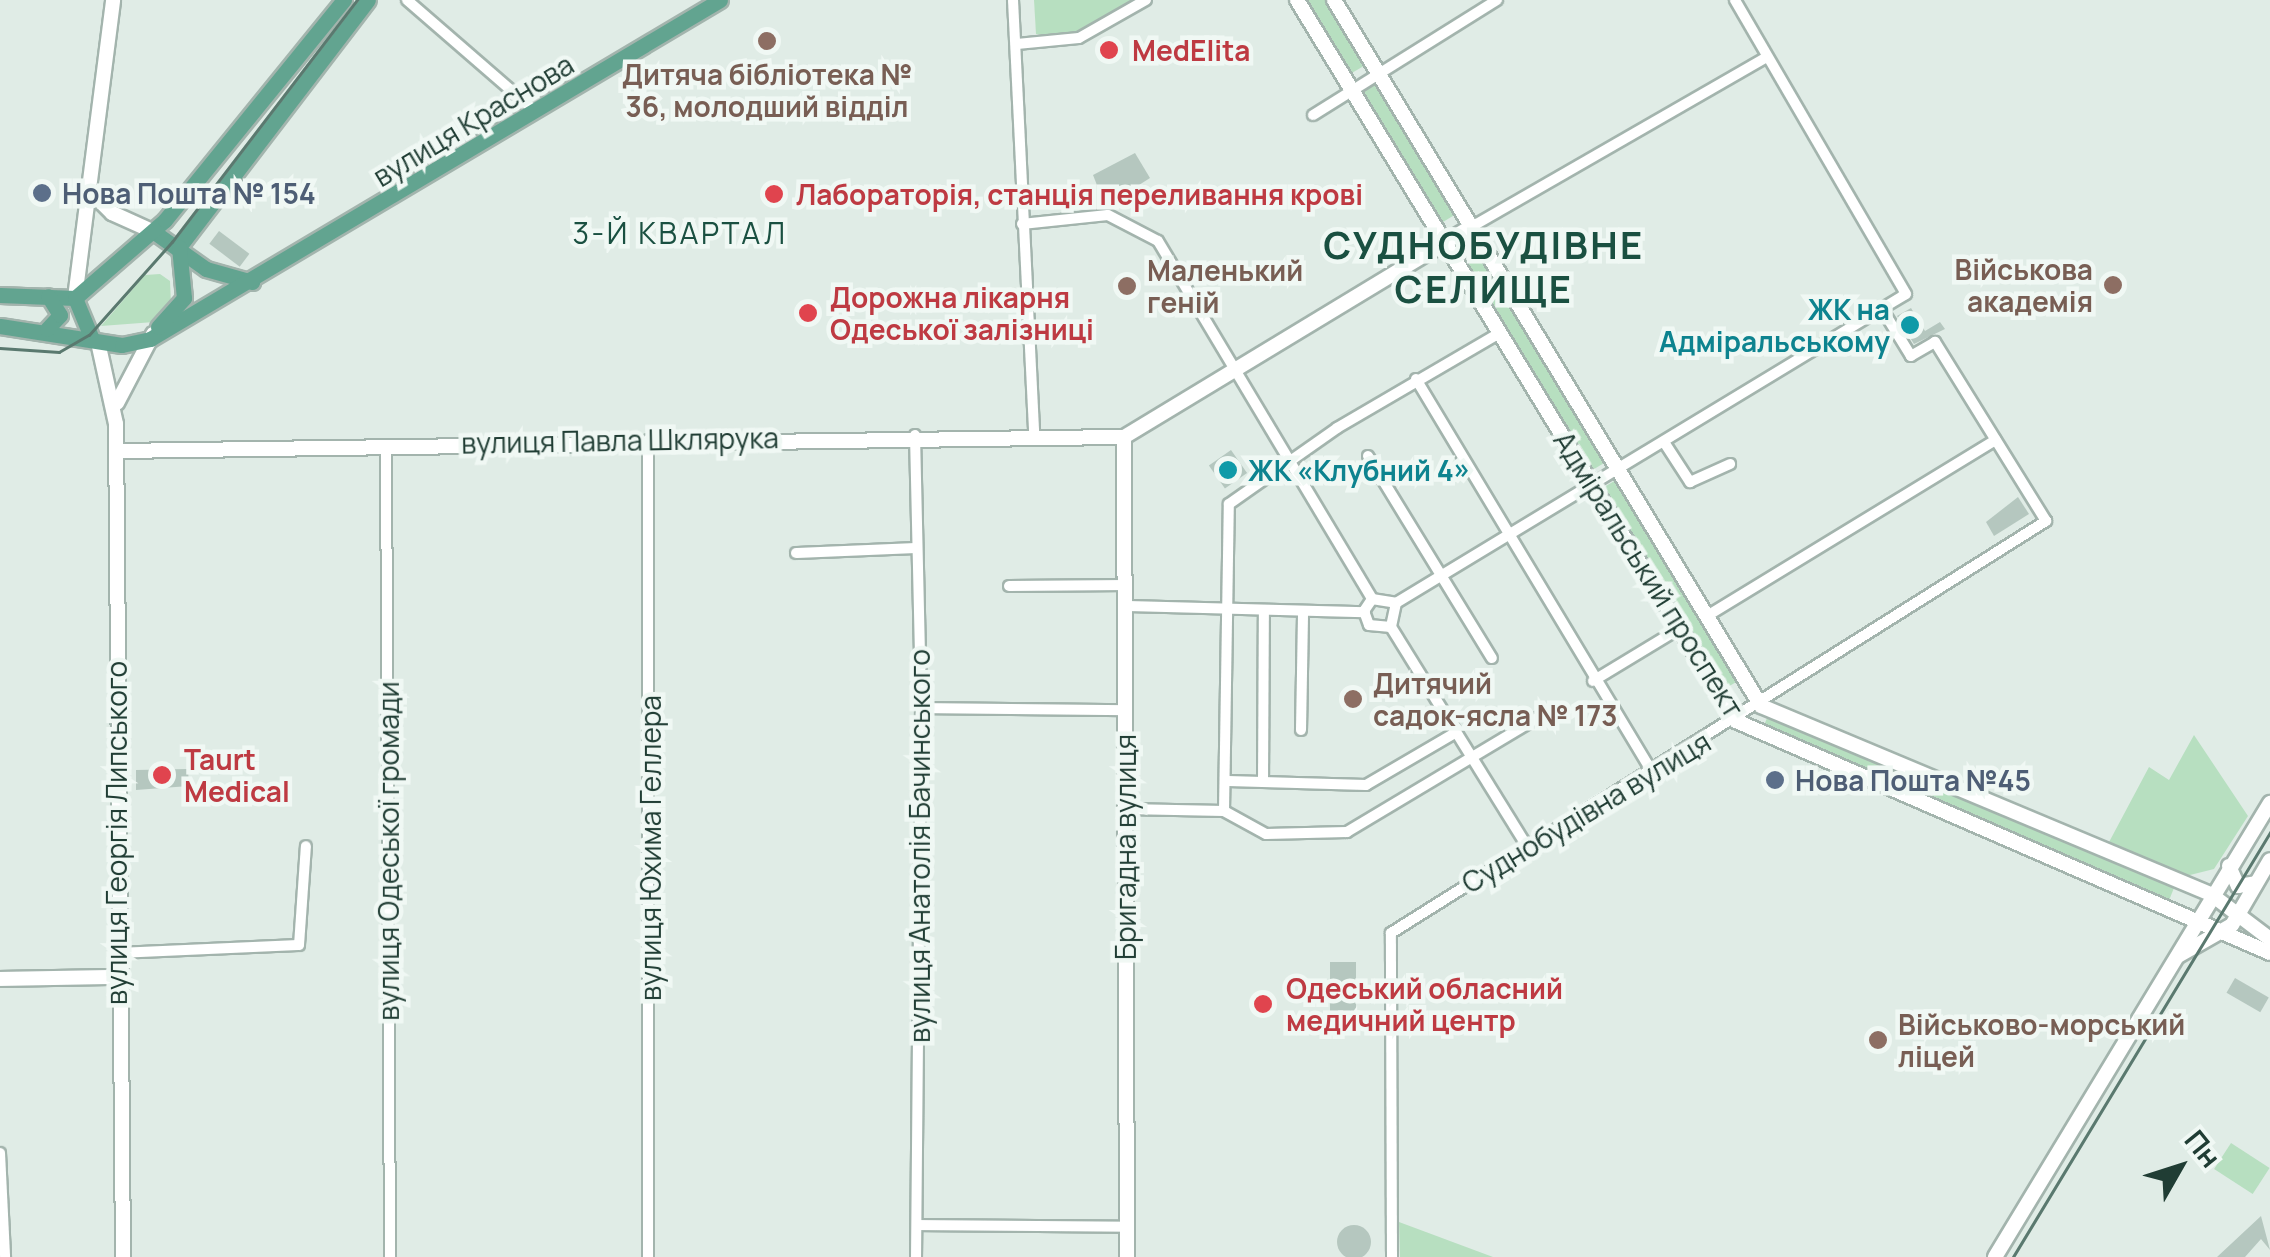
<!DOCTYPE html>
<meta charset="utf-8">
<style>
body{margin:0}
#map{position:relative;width:2270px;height:1257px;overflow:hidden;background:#e0ece6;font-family:Manrope,sans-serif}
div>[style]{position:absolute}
.green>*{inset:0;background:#b7dfc0;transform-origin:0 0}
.building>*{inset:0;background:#b5c7bf;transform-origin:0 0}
.round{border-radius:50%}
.roads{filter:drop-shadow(2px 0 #a3b4ad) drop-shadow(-2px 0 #a3b4ad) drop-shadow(0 2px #a3b4ad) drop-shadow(0 -2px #a3b4ad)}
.street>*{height:10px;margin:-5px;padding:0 5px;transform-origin:5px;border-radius:5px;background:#fff}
.secondary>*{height:14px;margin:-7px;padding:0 7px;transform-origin:7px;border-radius:7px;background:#fff}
.primary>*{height:15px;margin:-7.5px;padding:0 7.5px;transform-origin:7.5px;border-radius:7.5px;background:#62a490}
.tram>*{height:2.5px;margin:-1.25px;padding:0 1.25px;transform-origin:1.25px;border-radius:1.25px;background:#5a796f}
.dots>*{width:28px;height:28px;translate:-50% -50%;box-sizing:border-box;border:5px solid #f0f8f4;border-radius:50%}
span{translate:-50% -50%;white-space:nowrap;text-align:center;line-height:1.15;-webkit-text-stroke:9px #f0f8f4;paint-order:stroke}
.health-label{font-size:28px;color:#be3a42;font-weight:700}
.left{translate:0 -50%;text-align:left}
.education-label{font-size:28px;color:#785e54;font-weight:700}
.right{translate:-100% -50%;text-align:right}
.street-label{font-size:28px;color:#203d34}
.service-label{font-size:28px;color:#4e5e75;font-weight:700}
.culture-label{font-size:28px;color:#0d838f;font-weight:700}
.neighbourhood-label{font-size:30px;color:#1a5041;letter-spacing:2.5px}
.district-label{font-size:38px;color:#1a5041;font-weight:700;letter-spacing:2.5px}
.north{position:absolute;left:2130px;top:1117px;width:100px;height:100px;-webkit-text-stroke:8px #f0f8f4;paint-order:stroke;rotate:51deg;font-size:28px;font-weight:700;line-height:40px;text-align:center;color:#203d34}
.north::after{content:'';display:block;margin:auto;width:35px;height:45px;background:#203d34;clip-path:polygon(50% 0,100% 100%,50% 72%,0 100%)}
</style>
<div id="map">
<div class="green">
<div style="clip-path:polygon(1034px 0,1136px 0,1088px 28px,1053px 37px,1036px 34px)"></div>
<div style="clip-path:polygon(1306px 0,1331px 0,1369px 63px,1350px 74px)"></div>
<div style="left:1380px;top:79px;width:155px;height:24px;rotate:59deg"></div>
<div style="left:1483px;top:250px;width:245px;height:23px;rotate:59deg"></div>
<div style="clip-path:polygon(160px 274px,170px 281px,171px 304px,154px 322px,101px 326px,145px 275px)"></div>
<div style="left:1621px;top:477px;width:235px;height:24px;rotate:59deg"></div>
<div style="left:1767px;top:718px;width:441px;height:18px;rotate:22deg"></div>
<div style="clip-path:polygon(2194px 735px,2248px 816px,2214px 869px,2182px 877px,2108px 844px,2149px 767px,2169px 780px)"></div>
<div style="left:2231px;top:1143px;width:46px;height:31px;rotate:33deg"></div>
<div style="clip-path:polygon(1399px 1222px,1493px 1257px,1400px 1257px)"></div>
</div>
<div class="building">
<div style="clip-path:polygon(1135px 153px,1150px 178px,1117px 199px,1102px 198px,1093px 175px)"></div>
<div style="left:219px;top:231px;width:38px;height:16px;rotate:37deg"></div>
<div style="clip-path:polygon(1911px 308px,1925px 331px,1940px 322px,1945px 329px,1914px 344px,1897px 316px)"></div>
<div style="left:1231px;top:450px;width:28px;height:27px;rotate:55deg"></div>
<div style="clip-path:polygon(2018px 497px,2029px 514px,1994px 536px,1986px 522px)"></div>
<div style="clip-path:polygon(188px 769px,189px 786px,136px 790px,136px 770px)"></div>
<div style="left:1330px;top:962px;width:26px;height:55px"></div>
<div style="left:2235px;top:978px;width:39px;height:17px;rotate:30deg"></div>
<div style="clip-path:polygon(2261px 1216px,2270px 1250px,2261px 1239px,2245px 1257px,2217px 1257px)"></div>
<div class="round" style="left:1337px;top:1225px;width:34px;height:34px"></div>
</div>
<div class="roads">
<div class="street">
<div style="left:407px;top:0;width:169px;rotate:40.9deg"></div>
<div style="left:1013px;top:0;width:438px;rotate:87.2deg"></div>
<div style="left:1017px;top:44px;width:62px;rotate:-5.5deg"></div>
<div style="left:1079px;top:38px;width:77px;rotate:-29.6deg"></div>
<div style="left:1313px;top:115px;width:217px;rotate:-32deg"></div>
<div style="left:1022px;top:224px;width:86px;rotate:-6deg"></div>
<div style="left:1108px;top:215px;width:56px;rotate:27.5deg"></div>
<div style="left:1158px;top:241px;width:417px;rotate:59.1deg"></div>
<div style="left:1473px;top:226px;width:339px;rotate:-29.9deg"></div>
<div style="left:1416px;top:379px;width:460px;rotate:59deg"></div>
<div style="left:915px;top:435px;width:273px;rotate:88.7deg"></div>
<div style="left:921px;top:708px;width:549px;rotate:90.52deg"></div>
<div style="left:1664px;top:442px;width:48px;rotate:57deg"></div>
<div style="left:1690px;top:482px;width:44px;rotate:-24.2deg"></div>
<div style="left:386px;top:445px;width:812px;rotate:89.72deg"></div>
<div style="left:1368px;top:456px;width:237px;rotate:58.5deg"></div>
<div style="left:796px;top:553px;width:121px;rotate:-2.4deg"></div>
<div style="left:1009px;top:586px;width:118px;rotate:-0.5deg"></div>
<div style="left:1396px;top:603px;width:25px;rotate:102deg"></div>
<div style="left:1391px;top:627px;width:22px;rotate:-175deg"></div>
<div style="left:1369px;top:625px;width:15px;rotate:-110deg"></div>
<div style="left:1364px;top:611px;width:14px;rotate:-56deg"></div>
<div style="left:1372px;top:599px;width:24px;rotate:9deg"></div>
<div style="left:1396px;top:603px;width:596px;rotate:-31.21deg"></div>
<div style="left:1906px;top:294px;width:340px;rotate:-120.2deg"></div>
<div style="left:1128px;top:606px;width:237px;rotate:1.5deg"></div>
<div style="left:1707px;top:616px;width:338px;rotate:-31.4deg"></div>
<div style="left:1391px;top:627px;width:260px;rotate:58.2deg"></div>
<div style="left:1593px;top:681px;width:102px;rotate:-31.3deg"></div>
<div style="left:921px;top:708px;width:204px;rotate:0.6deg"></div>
<div style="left:1301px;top:730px;width:119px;rotate:-89deg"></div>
<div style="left:1228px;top:781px;width:138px;rotate:1.7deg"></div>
<div style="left:1366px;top:785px;width:103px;rotate:-30.3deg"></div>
<div style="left:1263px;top:782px;width:172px;rotate:-89.7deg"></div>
<div style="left:1126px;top:809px;width:98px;rotate:1.2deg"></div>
<div style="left:1224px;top:811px;width:48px;rotate:28.7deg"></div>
<div style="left:1266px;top:834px;width:81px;rotate:-1.4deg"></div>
<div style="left:1347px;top:832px;width:230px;rotate:-30.9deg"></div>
<div style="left:1224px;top:811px;width:307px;rotate:-89.1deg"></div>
<div style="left:1229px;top:504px;width:132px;rotate:-35.1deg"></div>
<div style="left:1337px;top:428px;width:190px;rotate:-30.3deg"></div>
<div style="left:117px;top:953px;width:182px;rotate:-2.5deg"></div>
<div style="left:299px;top:945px;width:99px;rotate:-86deg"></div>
<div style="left:0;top:1153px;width:104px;rotate:87.2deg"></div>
<div style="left:917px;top:1225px;width:209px;rotate:0.5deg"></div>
<div style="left:648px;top:1257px;width:817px;rotate:-90deg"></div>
<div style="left:1392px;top:1257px;width:324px;rotate:-90.2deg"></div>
<div style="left:1391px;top:933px;width:774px;rotate:-32.17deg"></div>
<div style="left:2046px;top:521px;width:211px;rotate:-121.8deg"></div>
<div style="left:1935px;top:342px;width:28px;rotate:150deg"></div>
<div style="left:1911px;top:356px;width:55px;rotate:-121.7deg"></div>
</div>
<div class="secondary">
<div style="left:1297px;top:0;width:844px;rotate:58.66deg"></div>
<div style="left:1736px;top:721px;width:582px;rotate:23.48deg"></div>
<div style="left:1334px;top:0;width:825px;rotate:58.83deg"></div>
<div style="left:1761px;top:706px;width:489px;rotate:22.7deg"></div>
<div style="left:2212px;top:895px;width:73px;rotate:37.2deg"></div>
<div style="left:88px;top:189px;width:34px;rotate:45deg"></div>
<div style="left:112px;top:213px;width:46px;rotate:24.3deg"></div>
<div style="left:75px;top:298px;width:300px;rotate:-82.7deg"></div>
<div style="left:98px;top:342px;width:84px;rotate:77.6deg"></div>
<div style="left:116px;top:424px;width:833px;rotate:89.52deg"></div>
<div style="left:117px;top:403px;width:78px;rotate:-62.4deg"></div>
<div style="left:1124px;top:437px;width:820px;rotate:89.79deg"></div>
<div style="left:116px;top:451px;width:1008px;rotate:-0.8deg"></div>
<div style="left:1124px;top:437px;width:408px;rotate:-31.2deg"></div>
<div style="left:2229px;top:866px;width:22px;rotate:66deg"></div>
<div style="left:2238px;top:886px;width:18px;rotate:-9deg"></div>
<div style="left:2178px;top:956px;width:62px;rotate:-29.9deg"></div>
<div style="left:2232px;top:925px;width:75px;rotate:-59.7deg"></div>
<div style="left:0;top:979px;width:116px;rotate:-1deg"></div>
<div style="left:1995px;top:1257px;width:531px;rotate:-58.8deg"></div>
</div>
<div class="primary">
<div style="left:154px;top:232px;width:64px;rotate:35.4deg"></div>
<div style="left:206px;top:269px;width:48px;rotate:15.8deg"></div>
<div style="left:179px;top:247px;width:311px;rotate:-52.6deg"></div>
<div style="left:0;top:295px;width:75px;rotate:2.3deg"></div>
<div style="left:75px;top:298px;width:119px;rotate:-40.9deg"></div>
<div style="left:165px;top:220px;width:284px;rotate:-50.9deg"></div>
<div style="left:75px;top:298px;width:44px;rotate:67.5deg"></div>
<div style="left:0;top:326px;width:123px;rotate:8.9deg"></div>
<div style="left:122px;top:345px;width:29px;rotate:-12deg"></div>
<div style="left:150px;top:339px;width:663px;rotate:-30.74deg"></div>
<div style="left:158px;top:327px;width:39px;rotate:-48deg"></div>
<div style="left:184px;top:298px;width:51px;rotate:-95.6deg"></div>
<div style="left:47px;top:329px;width:19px;rotate:-47deg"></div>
<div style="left:60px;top:315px;width:22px;rotate:-122deg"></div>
</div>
</div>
<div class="tram">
<div style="left:0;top:348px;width:59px;rotate:3.9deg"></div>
<div style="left:59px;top:352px;width:34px;rotate:-30deg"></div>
<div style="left:89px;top:335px;width:125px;rotate:-48.3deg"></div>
<div style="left:172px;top:242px;width:305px;rotate:-52.6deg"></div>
<div style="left:2013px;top:1257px;width:497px;rotate:-58.8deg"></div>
</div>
<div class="dots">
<div style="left:767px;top:41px;background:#8d6e63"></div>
<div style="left:1109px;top:50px;background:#e0444e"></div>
<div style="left:42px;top:193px;background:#5c6f8a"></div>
<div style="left:774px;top:194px;background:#e0444e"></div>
<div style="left:2113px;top:285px;background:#8d6e63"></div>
<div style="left:1127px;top:286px;background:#8d6e63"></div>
<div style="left:808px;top:313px;background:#e0444e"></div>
<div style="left:1910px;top:325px;background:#0f9aa8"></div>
<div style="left:1228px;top:470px;background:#0f9aa8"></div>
<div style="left:1353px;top:699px;background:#8d6e63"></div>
<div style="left:162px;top:775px;background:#e0444e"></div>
<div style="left:1775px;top:780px;background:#5c6f8a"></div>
<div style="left:1263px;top:1004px;background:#e0444e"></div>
<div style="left:1878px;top:1040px;background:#8d6e63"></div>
</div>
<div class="health-label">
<span class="left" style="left:1132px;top:50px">MedElita</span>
<span class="left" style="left:796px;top:194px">Лабораторія, станція переливання крові</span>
<span class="left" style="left:830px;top:313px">Дорожна лікарня<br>Одеської залізниці</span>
<span class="left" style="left:184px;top:775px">Taurt<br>Medical</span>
<span class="left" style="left:1286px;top:1004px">Одеський обласний<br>медичний центр</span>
</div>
<div class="education-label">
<span style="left:767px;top:90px">Дитяча бібліотека №<br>36, молодший відділ</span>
<span class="right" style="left:2093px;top:285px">Військова<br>академія</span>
<span class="left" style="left:1147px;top:286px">Маленький<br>геній</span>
<span class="left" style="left:1373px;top:699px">Дитячий<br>садок-ясла № 173</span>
<span class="left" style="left:1898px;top:1040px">Військово-морський<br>ліцей</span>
</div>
<div class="street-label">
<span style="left:473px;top:120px;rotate:-31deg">вулиця Краснова</span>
<span style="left:620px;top:440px;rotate:-1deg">вулиця Павла Шклярука</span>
<span style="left:1649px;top:574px;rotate:58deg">Адміральський проспект</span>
<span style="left:1586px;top:812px;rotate:-31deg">Суднобудівна вулиця</span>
<span style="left:116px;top:833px;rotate:-90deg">вулиця Георгія Липського</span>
<span style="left:919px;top:846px;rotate:-90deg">вулиця Анатолія Бачинського</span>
<span style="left:1125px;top:847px;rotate:-90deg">Бригадна вулиця</span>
<span style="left:650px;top:848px;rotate:-90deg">вулиця Юхима Геллера</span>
<span style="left:388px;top:851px;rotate:-90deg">вулиця Одеської громади</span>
</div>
<div class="service-label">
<span class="left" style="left:62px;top:193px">Нова Пошта № 154</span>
<span class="left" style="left:1795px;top:780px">Нова Пошта №45</span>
</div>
<div class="culture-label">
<span class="right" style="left:1890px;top:325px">ЖК на<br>Адміральському</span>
<span class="left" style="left:1248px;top:470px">ЖК «Клубний 4»</span>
</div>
<div class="neighbourhood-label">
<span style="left:680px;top:233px">3-Й КВАРТАЛ</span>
</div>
<div class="district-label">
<span style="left:1484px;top:267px">СУДНОБУДІВНЕ<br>СЕЛИЩЕ</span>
</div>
<div class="north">Пн</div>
</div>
